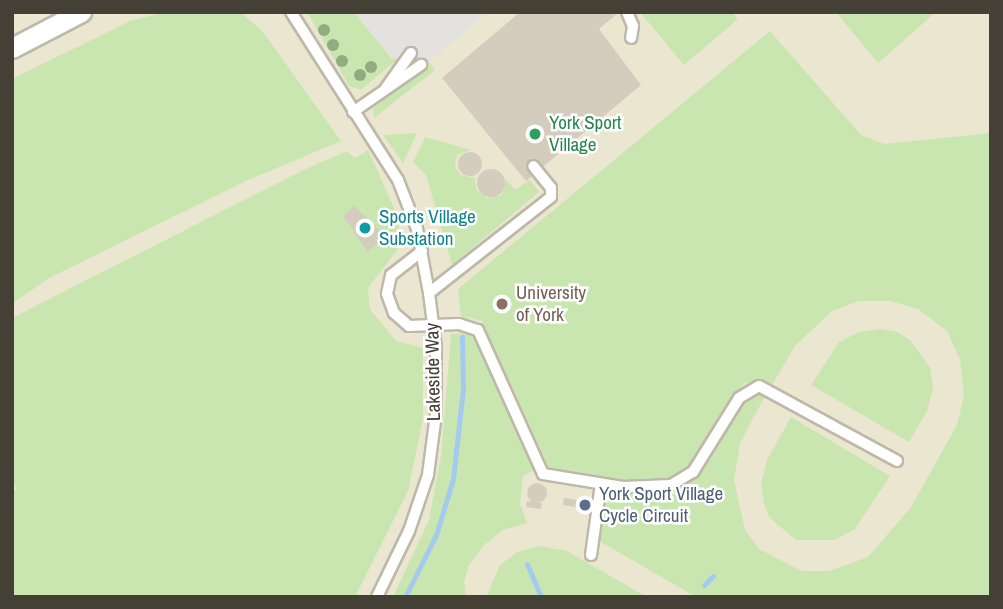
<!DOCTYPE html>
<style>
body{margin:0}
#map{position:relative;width:1003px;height:609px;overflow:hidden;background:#f3f0e6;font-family:"Archivo Narrow",sans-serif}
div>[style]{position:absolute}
.education>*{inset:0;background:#ebe6d0;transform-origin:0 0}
.green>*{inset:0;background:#cae6b0}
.parking>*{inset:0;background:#e4e2de}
.stream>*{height:5px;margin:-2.5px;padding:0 2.5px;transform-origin:2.5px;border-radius:2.5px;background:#a4caee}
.building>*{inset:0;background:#d4ccbc;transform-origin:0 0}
.round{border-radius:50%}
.roads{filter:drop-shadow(2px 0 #beb8a9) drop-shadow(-2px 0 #beb8a9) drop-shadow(0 2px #beb8a9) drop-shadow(0 -2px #beb8a9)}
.lane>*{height:10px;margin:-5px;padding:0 5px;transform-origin:5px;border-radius:5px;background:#fff}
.street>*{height:19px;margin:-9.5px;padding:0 9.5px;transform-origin:9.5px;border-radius:9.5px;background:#fff}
.trees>*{width:12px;height:12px;margin:-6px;border-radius:50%;background:#91ac7f}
.dots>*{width:19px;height:19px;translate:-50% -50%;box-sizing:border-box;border:4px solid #fff;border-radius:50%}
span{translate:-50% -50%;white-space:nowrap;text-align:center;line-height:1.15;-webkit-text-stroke:5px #fff;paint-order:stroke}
.leisure-label{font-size:19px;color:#27864d}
.left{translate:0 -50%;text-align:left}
.culture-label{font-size:19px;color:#0d838f}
.education-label{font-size:19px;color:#785e54}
.street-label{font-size:19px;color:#454036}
.service-label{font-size:19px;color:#4e5e75}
.frame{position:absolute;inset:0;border:14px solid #454036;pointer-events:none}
</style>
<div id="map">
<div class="education">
<div style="left:12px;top:12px;width:979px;height:585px"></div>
</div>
<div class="green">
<div style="clip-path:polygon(165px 12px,243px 14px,264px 33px,341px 141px,248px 180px,49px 278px,12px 304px,12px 79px,130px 21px)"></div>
<div style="clip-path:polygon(307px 12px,354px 12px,392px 59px,400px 57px,361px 90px,349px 86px)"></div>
<div style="clip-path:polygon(640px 12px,732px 12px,738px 19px,684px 65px)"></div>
<div style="clip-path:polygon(836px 12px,936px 12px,878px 63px)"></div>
<div style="clip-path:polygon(770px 31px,861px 135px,884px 144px,991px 133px,991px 597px,696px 597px,594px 538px,607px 491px,649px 494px,691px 479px,710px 460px,746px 398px,755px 393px,766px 394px,740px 443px,734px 480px,745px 530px,759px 549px,802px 571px,829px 571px,868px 557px,911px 507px,957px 425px,964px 395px,960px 360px,947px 331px,918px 309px,890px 301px,859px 301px,832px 311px,795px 346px,772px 385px,759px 380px,744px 383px,695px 462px,669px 480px,645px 484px,549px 468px,482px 321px,461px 316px,458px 289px)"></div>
<div style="clip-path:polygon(429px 62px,435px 70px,374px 118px,373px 109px)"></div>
<div style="clip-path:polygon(417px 133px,403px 163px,383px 135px)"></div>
<div style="clip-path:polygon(425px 137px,471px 150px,457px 155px,455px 167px,461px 175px,475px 178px,476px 189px,487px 198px,502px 195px,506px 179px,515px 190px,530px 180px,539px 192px,452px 265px,426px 175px,413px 162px)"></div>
<div style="clip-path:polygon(368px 150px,399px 219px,397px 250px,368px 288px,370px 309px,396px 341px,423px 348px,423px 418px,408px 491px,355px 597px,12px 597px,12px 490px,17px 490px,12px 480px,12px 318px,301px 171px,347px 151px,355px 158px)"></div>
<div style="clip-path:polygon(880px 329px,898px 332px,911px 341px,930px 367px,933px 388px,927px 411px,909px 442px,811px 385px,839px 342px,859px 332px)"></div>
<div style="clip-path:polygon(469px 333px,485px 353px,536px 469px,523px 476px,520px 504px,527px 523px,503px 530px,483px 546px,469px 565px,464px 582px,466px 597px,393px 597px,429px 520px,441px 456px,451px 334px)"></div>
<div style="clip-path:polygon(791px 417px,890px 476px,855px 529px,835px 540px,796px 540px,770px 518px,764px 504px,761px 483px,767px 460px)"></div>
<div style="clip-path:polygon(540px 546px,567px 551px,647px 597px,486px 597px,500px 565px,517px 552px)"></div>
</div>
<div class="parking">
<div style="clip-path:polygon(354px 12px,488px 12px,409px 79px,395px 62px,400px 57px,393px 59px)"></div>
</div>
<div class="stream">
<div style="left:527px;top:564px;width:36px;rotate:67deg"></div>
<div style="left:704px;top:585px;width:13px;rotate:-45deg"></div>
<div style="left:405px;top:597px;width:69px;rotate:-63.4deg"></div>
<div style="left:436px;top:535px;width:59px;rotate:-73.1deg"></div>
<div style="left:453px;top:479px;width:91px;rotate:-83.7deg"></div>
<div style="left:463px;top:389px;width:52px;rotate:-91.1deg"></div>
</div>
<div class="building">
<div style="clip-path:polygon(520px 12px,619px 12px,599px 29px,641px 85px,526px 181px,442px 78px)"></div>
<div class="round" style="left:458px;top:152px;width:24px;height:24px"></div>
<div class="round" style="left:477px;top:169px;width:28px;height:28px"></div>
<div style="clip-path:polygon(354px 206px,386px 236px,368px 252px,343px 216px)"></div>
<div class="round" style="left:527px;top:483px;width:20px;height:20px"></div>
<div style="left:564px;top:498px;width:13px;height:7px;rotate:9deg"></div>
<div style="left:579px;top:500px;width:13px;height:8px;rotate:9deg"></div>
<div style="left:527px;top:501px;width:15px;height:6px;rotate:8deg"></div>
</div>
<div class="roads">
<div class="lane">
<div style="left:291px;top:12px;width:199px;rotate:57.5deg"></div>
<div style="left:398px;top:180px;width:53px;rotate:68.8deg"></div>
<div style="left:417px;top:229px;width:65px;rotate:79.4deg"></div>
<div style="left:429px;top:293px;width:55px;rotate:82.7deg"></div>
<div style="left:436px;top:348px;width:66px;rotate:90deg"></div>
<div style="left:436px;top:414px;width:62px;rotate:97.5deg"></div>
<div style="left:428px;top:475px;width:59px;rotate:108.7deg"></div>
<div style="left:409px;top:531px;width:73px;rotate:115.9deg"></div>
<div style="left:627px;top:12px;width:15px;rotate:67deg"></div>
<div style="left:633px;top:26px;width:12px;rotate:99deg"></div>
<div style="left:386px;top:88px;width:43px;rotate:-54.5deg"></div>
<div style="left:353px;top:112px;width:83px;rotate:-34.7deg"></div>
<div style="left:422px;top:251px;width:39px;rotate:142deg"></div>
<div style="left:391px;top:275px;width:19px;rotate:102deg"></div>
<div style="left:387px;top:294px;width:20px;rotate:70deg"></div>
<div style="left:394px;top:313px;width:20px;rotate:41deg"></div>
<div style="left:409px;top:326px;width:50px;rotate:-2.3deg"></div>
<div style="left:459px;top:324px;width:20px;rotate:18deg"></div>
<div style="left:478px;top:330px;width:158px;rotate:65.7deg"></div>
<div style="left:543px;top:474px;width:81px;rotate:9.2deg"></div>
<div style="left:623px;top:487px;width:48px;rotate:-2.4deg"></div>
<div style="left:671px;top:485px;width:26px;rotate:-31deg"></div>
<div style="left:693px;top:472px;width:87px;rotate:-58.1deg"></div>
<div style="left:739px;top:398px;width:23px;rotate:-31deg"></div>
<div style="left:759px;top:386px;width:157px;rotate:28.5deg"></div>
<div style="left:429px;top:293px;width:155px;rotate:-38.2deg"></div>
<div style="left:551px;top:197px;width:9px;rotate:-90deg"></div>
<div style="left:551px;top:188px;width:28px;rotate:-129deg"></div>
<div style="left:591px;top:555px;width:72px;rotate:-82deg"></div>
</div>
<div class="street">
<div style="left:12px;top:48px;width:78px;rotate:-27.6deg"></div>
</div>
</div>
<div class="trees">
<div style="left:324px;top:30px"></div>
<div style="left:333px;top:45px"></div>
<div style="left:342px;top:61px"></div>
<div style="left:371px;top:67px"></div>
<div style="left:360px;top:75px"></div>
</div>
<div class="dots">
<div style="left:535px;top:134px;background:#2e9e5b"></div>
<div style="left:365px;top:228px;background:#0f9aa8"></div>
<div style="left:502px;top:304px;background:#8d6e63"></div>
<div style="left:585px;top:505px;background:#5c6f8a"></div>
</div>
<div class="leisure-label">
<span class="left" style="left:549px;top:134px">York Sport<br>Village</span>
</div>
<div class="culture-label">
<span class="left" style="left:379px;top:228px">Sports Village<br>Substation</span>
</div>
<div class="education-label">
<span class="left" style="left:516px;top:304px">University<br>of York</span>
</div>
<div class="street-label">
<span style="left:433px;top:372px;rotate:-91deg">Lakeside Way</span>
</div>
<div class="service-label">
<span class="left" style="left:599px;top:505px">York Sport Village<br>Cycle Circuit</span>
</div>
<div class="frame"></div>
</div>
